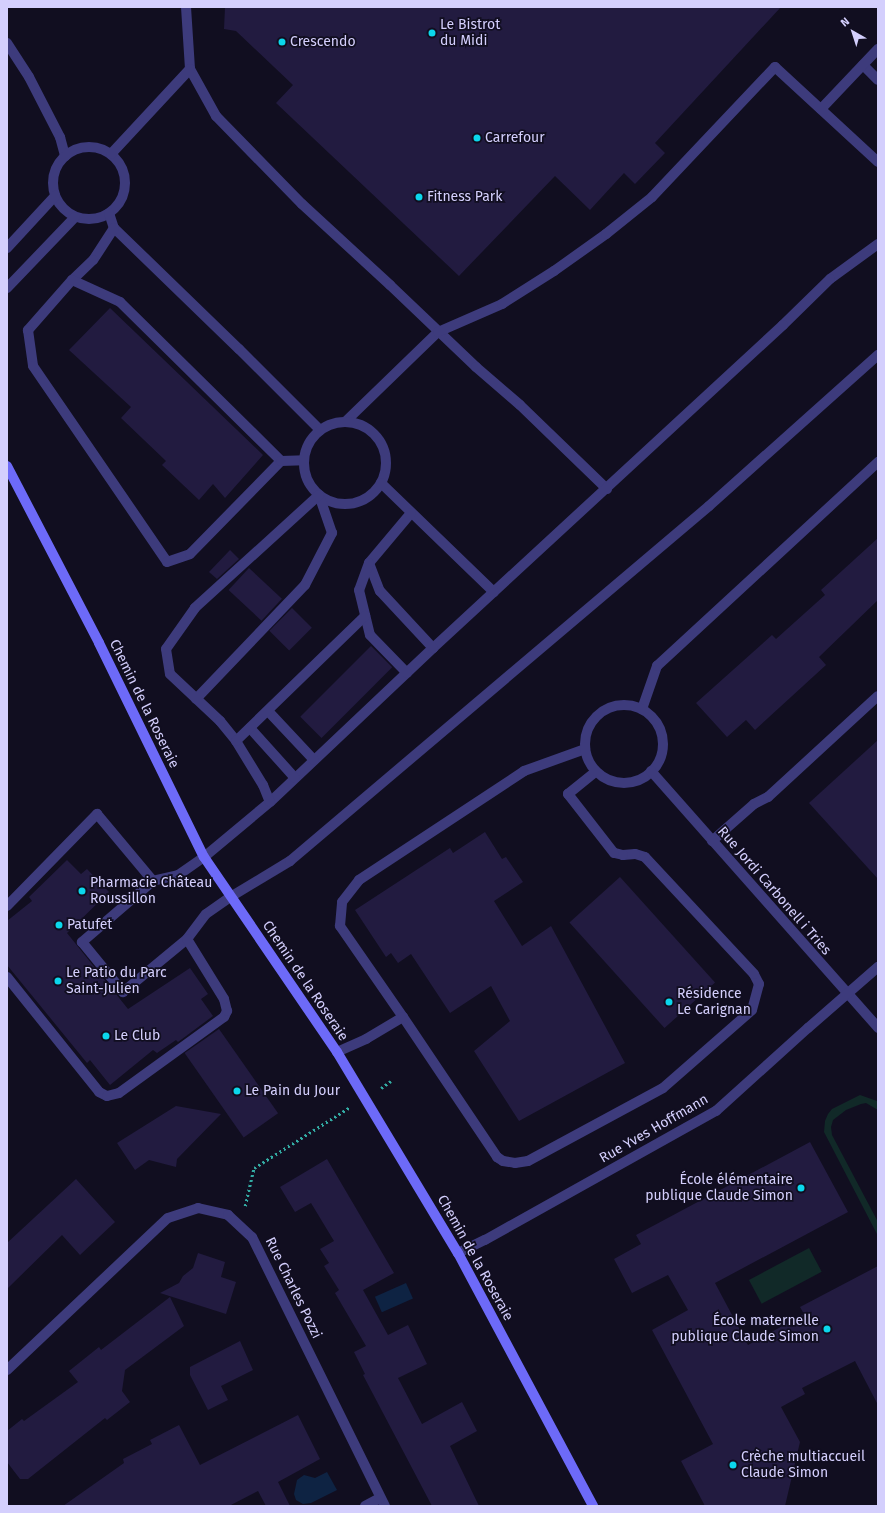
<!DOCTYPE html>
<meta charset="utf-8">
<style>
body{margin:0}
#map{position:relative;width:885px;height:1513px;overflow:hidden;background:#110e20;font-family:"Fira Sans",sans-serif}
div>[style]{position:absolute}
.green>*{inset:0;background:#112928;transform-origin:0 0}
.water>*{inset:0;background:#0e2343;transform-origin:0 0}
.building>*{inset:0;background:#221b40;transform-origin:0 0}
.path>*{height:2.5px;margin-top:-1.25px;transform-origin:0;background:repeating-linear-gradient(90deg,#33aca4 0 2px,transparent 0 5px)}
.lane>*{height:10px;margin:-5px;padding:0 5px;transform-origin:5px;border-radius:5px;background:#3d3b7c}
.lane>.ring{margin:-5px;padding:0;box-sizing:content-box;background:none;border:10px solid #3d3b7c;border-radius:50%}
.street>*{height:10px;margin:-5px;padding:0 5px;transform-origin:5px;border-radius:5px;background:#3d3b7c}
.street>.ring{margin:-5px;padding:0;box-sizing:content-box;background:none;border:10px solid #3d3b7c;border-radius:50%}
.secondary>*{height:10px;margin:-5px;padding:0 5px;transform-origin:5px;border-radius:5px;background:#6d6af8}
.dots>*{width:11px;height:11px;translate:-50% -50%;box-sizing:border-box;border:2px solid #110e20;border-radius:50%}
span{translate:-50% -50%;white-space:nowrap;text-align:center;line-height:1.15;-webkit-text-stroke:3.5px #110e20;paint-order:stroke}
.poi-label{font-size:14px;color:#d4cffd}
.left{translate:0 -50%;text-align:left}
.right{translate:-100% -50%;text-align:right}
.street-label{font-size:14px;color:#d4cffd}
.frame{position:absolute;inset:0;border:8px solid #d4cffd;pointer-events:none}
.north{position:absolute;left:833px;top:12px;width:40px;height:40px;-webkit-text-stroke:3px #110e20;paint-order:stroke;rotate:321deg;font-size:11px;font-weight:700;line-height:16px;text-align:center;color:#d4cffd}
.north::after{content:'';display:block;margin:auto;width:14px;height:18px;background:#d4cffd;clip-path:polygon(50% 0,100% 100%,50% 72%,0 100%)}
</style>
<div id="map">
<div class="green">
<div style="clip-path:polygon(860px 1095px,877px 1101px,878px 1110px,866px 1103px,861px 1104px,846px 1110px,833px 1120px,831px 1127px,832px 1135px,878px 1222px,878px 1236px,824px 1132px,825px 1121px,828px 1114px,832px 1109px)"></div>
<div style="left:809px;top:1248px;width:27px;height:68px;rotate:62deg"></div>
</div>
<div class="water">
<div style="left:406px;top:1283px;width:17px;height:34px;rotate:66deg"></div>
<div style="clip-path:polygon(327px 1472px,337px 1490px,311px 1503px,303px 1504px,296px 1500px,294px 1494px,297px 1480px,304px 1475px,315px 1478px)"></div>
</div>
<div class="building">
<div style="clip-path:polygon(225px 7px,781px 7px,655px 143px,665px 153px,635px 184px,624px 173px,590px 210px,555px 176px,459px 276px,276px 103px,293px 85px,236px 31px,224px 29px)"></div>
<div style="clip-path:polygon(110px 308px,263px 455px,225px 498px,213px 484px,199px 500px,162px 465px,166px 461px,121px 418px,131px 407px,69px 350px)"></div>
<div style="clip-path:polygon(878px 538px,878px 600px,819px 657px,826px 665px,755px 730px,746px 720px,727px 737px,696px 703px,772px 635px,776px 639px,825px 595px,821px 590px)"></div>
<div style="clip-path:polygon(230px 550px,239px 559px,217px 579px,209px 572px)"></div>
<div style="left:249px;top:568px;width:45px;height:30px;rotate:43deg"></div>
<div style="left:292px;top:608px;width:28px;height:32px;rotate:45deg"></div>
<div style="left:371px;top:646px;width:30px;height:100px;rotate:45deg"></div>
<div style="clip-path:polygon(878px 740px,878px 879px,809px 803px)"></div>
<div style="clip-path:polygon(485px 832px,502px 859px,506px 857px,523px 882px,494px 901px,522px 946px,551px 926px,625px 1063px,519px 1121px,474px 1051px,510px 1021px,491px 986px,450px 1013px,411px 954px,398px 963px,391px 953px,386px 957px,355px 910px,450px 848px,453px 853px)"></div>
<div style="clip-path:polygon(67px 860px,81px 874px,87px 869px,109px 892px,67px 933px,128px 1009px,190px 968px,208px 994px,201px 999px,213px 1016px,178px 1042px,176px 1040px,157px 1053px,153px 1050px,110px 1085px,90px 1060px,87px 1063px,7px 965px,7px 921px,32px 901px,29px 897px)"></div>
<div style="left:620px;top:877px;width:142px;height:68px;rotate:48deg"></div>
<div style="left:219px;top:1029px;width:103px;height:42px;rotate:55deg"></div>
<div style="clip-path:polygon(176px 1106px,221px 1114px,177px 1159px,176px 1167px,149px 1160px,135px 1170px,117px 1143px)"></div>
<div style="clip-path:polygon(810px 1142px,848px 1212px,715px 1283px,748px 1345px,804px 1314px,800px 1307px,878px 1266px,878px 1405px,855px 1361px,802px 1388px,805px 1394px,781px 1407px,800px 1442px,785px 1506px,705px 1506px,681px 1461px,713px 1444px,652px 1330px,688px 1310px,668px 1275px,632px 1293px,614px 1259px,641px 1244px,636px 1235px)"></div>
<div style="clip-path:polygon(327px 1159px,394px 1273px,363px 1290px,388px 1335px,408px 1325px,427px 1364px,398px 1378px,422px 1424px,462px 1402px,477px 1431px,450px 1446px,479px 1506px,432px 1506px,363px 1375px,365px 1374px,354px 1352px,366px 1346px,335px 1293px,339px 1290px,324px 1266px,329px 1263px,320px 1249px,334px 1241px,311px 1203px,295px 1212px,280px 1187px)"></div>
<div style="clip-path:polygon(76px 1179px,115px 1222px,80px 1255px,62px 1235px,7px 1289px,7px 1243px)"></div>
<div style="clip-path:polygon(198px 1253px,225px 1262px,221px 1277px,236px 1282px,226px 1314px,160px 1293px,179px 1283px,183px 1276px,193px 1268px)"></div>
<div style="clip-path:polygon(170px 1297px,184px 1326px,125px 1370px,122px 1391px,130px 1402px,107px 1420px,105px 1418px,28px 1479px,20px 1479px,7px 1462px,7px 1431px,22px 1419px,24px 1421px,78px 1382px,69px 1371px,99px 1347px,101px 1350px)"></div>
<div style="clip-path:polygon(240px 1341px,253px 1370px,221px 1386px,228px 1400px,208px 1410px,190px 1375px,190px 1367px)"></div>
<div style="clip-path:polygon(298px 1415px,320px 1459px,278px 1482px,290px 1506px,266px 1506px,258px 1491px,229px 1506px,63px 1506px,124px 1463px,123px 1459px,152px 1444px,150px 1440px,179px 1425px,200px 1465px)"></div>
</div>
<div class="path">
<div style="left:381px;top:1088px;width:12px;rotate:-35deg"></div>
<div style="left:245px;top:1206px;width:39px;rotate:-77deg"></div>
<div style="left:254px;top:1168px;width:114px;rotate:-32.4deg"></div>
</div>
<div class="lane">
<div style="left:186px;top:7px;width:62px;rotate:86.3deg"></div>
<div style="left:190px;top:69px;width:54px;rotate:61deg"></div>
<div style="left:216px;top:116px;width:123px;rotate:45.7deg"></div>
<div style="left:302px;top:204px;width:120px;rotate:42.6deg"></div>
<div style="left:390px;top:285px;width:119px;rotate:43.6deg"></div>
<div style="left:476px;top:367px;width:58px;rotate:40.8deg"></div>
<div style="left:520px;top:405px;width:121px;rotate:44deg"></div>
<div style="left:7px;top:43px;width:40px;rotate:57.1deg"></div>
<div style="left:29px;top:77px;width:68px;rotate:62.7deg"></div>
<div style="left:60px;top:137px;width:20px;rotate:75deg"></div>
<div style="left:863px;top:65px;width:21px;rotate:45deg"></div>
<div style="left:821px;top:109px;width:83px;rotate:-46.5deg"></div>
<div class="ring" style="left:53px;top:147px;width:62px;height:62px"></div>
<div style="left:111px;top:154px;width:116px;rotate:-47.1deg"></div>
<div style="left:109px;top:213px;width:16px;rotate:72deg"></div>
<div style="left:114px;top:228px;width:174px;rotate:44.1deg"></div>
<div style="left:239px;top:349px;width:115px;rotate:45deg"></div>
<div style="left:114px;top:228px;width:38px;rotate:123deg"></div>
<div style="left:93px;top:260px;width:29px;rotate:136deg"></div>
<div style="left:72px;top:280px;width:67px;rotate:131.3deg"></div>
<div style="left:28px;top:330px;width:36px;rotate:82deg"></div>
<div style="left:33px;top:366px;width:237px;rotate:55.6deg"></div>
<div style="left:167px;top:562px;width:24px;rotate:-19deg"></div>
<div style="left:190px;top:554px;width:130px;rotate:-45.6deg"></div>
<div style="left:878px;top:244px;width:59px;rotate:143.9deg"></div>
<div style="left:830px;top:279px;width:66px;rotate:135.6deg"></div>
<div style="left:783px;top:325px;width:476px;rotate:137.3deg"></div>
<div style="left:433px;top:648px;width:224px;rotate:136.6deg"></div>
<div style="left:270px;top:802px;width:86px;rotate:140.2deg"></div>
<div style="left:204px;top:857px;width:32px;rotate:145deg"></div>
<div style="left:178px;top:875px;width:26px;rotate:167deg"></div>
<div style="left:153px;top:881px;width:94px;rotate:139.3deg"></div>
<div style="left:82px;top:942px;width:65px;rotate:50.6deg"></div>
<div style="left:123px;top:992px;width:83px;rotate:-39.6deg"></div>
<div style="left:187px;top:939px;width:31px;rotate:-53deg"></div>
<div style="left:206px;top:914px;width:32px;rotate:-35deg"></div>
<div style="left:232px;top:896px;width:68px;rotate:-31.1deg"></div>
<div style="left:290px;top:861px;width:549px;rotate:-40.27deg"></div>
<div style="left:709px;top:506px;width:227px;rotate:-41.8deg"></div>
<div style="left:7px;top:248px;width:71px;rotate:-47.3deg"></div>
<div style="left:72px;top:280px;width:53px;rotate:24.6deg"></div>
<div style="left:120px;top:302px;width:226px;rotate:44.6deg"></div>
<div style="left:281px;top:461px;width:23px;rotate:-2deg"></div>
<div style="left:7px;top:288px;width:98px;rotate:-46.2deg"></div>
<div style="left:345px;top:422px;width:129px;rotate:-44.1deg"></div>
<div style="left:438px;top:332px;width:70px;rotate:-23.6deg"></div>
<div style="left:502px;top:304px;width:62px;rotate:-32.4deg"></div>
<div style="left:554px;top:271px;width:64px;rotate:-35.4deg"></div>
<div style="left:606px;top:234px;width:59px;rotate:-38.8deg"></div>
<div style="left:652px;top:197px;width:179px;rotate:-46.6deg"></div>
<div style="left:775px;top:67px;width:140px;rotate:42.7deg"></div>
<div class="ring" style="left:304px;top:422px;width:72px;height:72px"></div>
<div style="left:381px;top:483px;width:157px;rotate:44deg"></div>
<div style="left:411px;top:513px;width:65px;rotate:130deg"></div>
<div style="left:369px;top:563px;width:30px;rotate:69deg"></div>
<div style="left:380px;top:591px;width:78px;rotate:47.1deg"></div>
<div style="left:369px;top:563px;width:29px;rotate:110deg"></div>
<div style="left:359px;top:590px;width:46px;rotate:76.3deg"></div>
<div style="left:370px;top:635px;width:53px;rotate:45.8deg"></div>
<div style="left:196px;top:699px;width:158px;rotate:-46.3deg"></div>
<div style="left:305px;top:585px;width:59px;rotate:-62.6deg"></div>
<div style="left:332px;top:533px;width:40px;rotate:-108.9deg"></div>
<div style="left:319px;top:495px;width:168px;rotate:137.7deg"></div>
<div style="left:195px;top:608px;width:50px;rotate:125.3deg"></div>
<div style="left:166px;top:649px;width:25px;rotate:81deg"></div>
<div style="left:170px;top:674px;width:69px;rotate:43.2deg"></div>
<div style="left:220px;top:721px;width:26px;rotate:51deg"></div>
<div style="left:236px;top:741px;width:52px;rotate:58.5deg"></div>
<div style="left:263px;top:785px;width:18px;rotate:68deg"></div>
<div style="left:642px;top:709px;width:46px;rotate:-70.8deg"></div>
<div style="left:657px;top:666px;width:301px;rotate:-42.7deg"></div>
<div style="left:268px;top:711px;width:67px;rotate:46.8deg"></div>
<div style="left:250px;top:728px;width:67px;rotate:48deg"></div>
<div style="left:236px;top:741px;width:180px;rotate:-44.1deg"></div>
<div style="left:712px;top:841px;width:56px;rotate:-41.4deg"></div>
<div style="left:754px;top:804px;width:16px;rotate:-27deg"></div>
<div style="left:768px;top:797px;width:149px;rotate:-42.6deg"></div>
<div style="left:7px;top:906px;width:129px;rotate:-45.6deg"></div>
<div style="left:97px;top:814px;width:87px;rotate:50.1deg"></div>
<div style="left:7px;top:977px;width:147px;rotate:51.3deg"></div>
<div style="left:99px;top:1092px;width:9px;rotate:27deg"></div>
<div style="left:107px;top:1096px;width:12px;rotate:-14deg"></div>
<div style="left:119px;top:1093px;width:130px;rotate:-35.9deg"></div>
<div style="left:224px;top:1017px;width:7px;rotate:-63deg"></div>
<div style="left:227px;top:1011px;width:12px;rotate:-104deg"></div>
<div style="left:224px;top:999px;width:70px;rotate:-121.7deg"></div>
<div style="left:403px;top:1017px;width:111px;rotate:-124.7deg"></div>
<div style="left:340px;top:926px;width:24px;rotate:-85deg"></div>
<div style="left:342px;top:902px;width:28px;rotate:-52deg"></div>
<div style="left:359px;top:880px;width:198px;rotate:-33.4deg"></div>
<div style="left:524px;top:771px;width:65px;rotate:-19.8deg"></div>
<div style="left:337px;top:1052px;width:32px;rotate:-24deg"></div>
<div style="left:366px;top:1039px;width:43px;rotate:-30.7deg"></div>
<div style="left:403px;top:1017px;width:169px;rotate:56.1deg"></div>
<div style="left:497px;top:1157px;width:7px;rotate:34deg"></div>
<div style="left:503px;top:1161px;width:12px;rotate:9deg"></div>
<div style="left:515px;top:1163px;width:13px;rotate:-9deg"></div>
<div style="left:528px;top:1161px;width:153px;rotate:-28.4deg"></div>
<div style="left:663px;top:1088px;width:118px;rotate:-41.2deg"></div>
<div style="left:752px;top:1010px;width:27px;rotate:-75deg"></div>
<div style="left:759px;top:984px;width:11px;rotate:-117deg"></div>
<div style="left:754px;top:974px;width:160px;rotate:-133deg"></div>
<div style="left:645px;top:857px;width:10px;rotate:-163deg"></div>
<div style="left:635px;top:854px;width:12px;rotate:175deg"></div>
<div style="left:623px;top:855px;width:9px;rotate:-167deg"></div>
<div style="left:614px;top:853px;width:75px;rotate:-127.9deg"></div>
<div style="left:568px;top:794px;width:36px;rotate:-39deg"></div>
</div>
<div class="street">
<div class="ring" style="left:585px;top:705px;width:68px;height:68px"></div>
<div style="left:651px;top:771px;width:343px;rotate:48.5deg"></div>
<div style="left:458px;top:1253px;width:30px;rotate:-26deg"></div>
<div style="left:485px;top:1240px;width:265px;rotate:-29.2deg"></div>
<div style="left:716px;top:1111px;width:124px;rotate:-42.1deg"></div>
<div style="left:808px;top:1028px;width:93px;rotate:-41.1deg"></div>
<div style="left:7px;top:1370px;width:221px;rotate:-43.4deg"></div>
<div style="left:168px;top:1218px;width:32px;rotate:-18deg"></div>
<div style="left:198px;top:1208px;width:31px;rotate:13deg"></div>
<div style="left:228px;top:1215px;width:33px;rotate:43deg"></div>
<div style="left:252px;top:1237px;width:300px;rotate:63.7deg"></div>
<div style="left:365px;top:1506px;width:17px;rotate:-28deg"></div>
</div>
<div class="secondary">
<div style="left:7px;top:466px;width:199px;rotate:62.5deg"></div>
<div style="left:99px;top:643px;width:238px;rotate:63.9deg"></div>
<div style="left:204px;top:857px;width:236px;rotate:55.7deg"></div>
<div style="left:337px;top:1052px;width:235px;rotate:59deg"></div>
<div style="left:458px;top:1253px;width:287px;rotate:61.9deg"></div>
</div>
<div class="dots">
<div style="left:432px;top:33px;background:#0bd7ec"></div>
<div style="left:282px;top:42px;background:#0bd7ec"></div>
<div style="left:477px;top:138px;background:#0bd7ec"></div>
<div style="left:419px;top:197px;background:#0bd7ec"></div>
<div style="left:82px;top:891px;background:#0bd7ec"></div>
<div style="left:59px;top:925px;background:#0bd7ec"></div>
<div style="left:58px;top:981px;background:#0bd7ec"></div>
<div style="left:669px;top:1002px;background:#0bd7ec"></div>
<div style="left:106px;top:1036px;background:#0bd7ec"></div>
<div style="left:237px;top:1091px;background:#0bd7ec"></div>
<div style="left:801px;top:1188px;background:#0bd7ec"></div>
<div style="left:827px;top:1329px;background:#0bd7ec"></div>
<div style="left:733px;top:1465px;background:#0bd7ec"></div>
</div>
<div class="poi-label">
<span class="left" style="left:440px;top:33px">Le Bistrot<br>du Midi</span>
<span class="left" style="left:290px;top:42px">Crescendo</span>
<span class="left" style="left:485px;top:138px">Carrefour</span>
<span class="left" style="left:427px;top:197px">Fitness Park</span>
<span class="left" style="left:90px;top:891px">Pharmacie Château<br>Roussillon</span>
<span class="left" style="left:67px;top:925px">Patufet</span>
<span class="left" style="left:66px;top:981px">Le Patio du Parc<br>Saint-Julien</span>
<span class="left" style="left:677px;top:1002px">Résidence<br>Le Carignan</span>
<span class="left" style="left:114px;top:1036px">Le Club</span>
<span class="left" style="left:245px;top:1091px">Le Pain du Jour</span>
<span class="right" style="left:793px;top:1188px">École élémentaire<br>publique Claude Simon</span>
<span class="right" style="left:819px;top:1329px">École maternelle<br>publique Claude Simon</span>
<span class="left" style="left:741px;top:1465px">Crèche multiaccueil<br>Claude Simon</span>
</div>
<div class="street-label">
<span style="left:144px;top:704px;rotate:64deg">Chemin de la Roseraie</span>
<span style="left:774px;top:891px;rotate:49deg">Rue Jordi Carbonell i Tries</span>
<span style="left:305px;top:981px;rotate:56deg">Chemin de la Roseraie</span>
<span style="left:654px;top:1129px;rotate:-30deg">Rue Yves Hoffmann</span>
<span style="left:475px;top:1258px;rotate:61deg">Chemin de la Roseraie</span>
<span style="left:293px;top:1288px;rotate:64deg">Rue Charles Pozzi</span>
</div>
<div class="frame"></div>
<div class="north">N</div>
</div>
